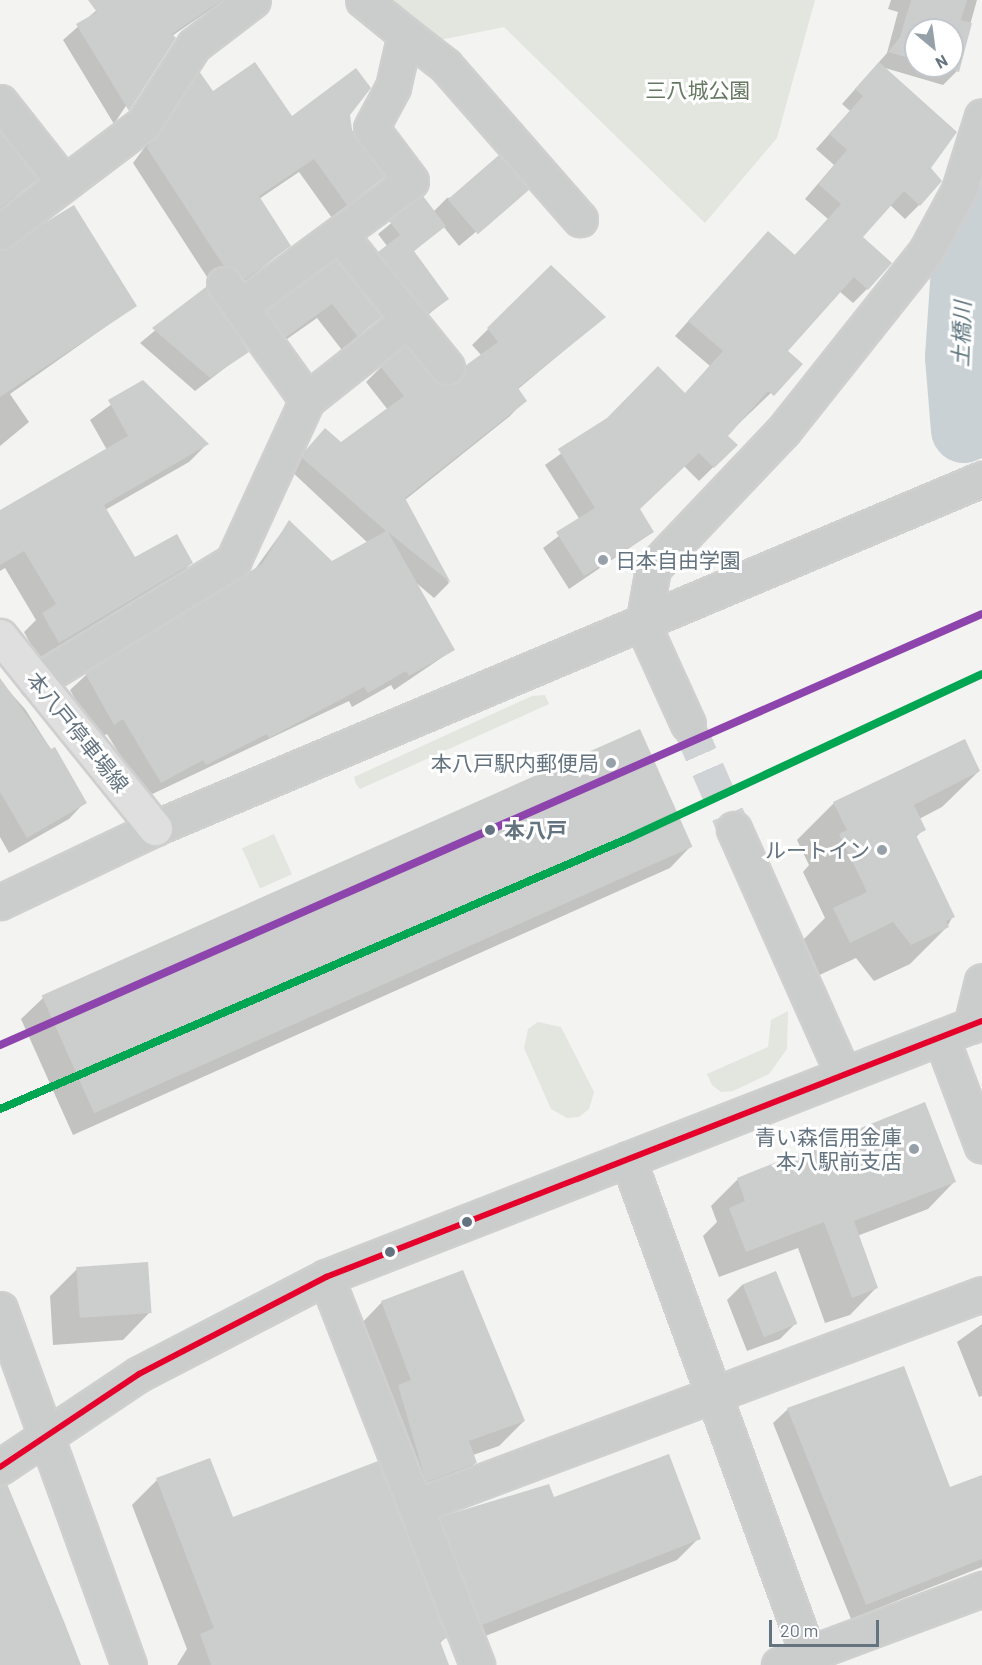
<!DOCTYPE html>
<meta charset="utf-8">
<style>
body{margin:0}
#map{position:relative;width:982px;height:1665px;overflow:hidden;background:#f3f3f1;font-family:Barlow,"Noto Sans JP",sans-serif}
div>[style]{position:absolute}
.green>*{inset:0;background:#e2e6df;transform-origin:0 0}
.shadow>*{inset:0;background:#0003}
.river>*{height:66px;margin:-33px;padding:0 33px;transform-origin:33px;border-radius:33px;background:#cad1d4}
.building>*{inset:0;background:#cccdcd;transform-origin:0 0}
.minor-tunnel>*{height:33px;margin-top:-16.5px;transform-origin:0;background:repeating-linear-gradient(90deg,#cfd3d5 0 33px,transparent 0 49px)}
.roads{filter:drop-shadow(2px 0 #cfcfcf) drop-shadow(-2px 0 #cfcfcf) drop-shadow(0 2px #cfcfcf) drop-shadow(0 -2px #cfcfcf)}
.minor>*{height:33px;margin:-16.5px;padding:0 16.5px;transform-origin:16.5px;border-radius:16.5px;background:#cbcccc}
.major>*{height:33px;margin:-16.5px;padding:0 16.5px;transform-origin:16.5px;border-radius:16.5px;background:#dfdfe0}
.rail>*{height:7px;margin-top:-3.5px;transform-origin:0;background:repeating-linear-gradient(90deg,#fff 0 14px,#c1c2c2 0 28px);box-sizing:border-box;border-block:2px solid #c1c2c2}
.bus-1>*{height:6px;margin:-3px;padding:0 3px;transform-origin:3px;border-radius:3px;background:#e4002b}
.rail-1>*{height:8px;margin:-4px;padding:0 4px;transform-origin:4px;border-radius:4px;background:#00a651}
.rail-2>*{height:8px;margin:-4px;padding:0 4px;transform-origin:4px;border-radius:4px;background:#8e44ad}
.dots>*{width:16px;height:16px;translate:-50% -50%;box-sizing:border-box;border:3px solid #fff;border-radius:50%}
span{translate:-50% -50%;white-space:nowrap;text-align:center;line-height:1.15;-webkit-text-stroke:6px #fff;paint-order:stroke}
.park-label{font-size:21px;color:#667862}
.poi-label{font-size:21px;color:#647380}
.left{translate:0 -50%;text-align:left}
.right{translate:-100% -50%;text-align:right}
.street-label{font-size:21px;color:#647380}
.stop-label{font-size:21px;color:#647380;font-weight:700}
.water-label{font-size:22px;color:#5f757e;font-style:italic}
.north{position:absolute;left:904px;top:18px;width:60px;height:60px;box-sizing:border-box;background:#fff;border:2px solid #c1c7cc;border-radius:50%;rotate:151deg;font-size:16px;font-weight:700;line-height:24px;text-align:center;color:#647380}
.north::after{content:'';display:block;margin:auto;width:21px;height:27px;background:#96a0a8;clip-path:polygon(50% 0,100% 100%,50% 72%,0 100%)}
.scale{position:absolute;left:769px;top:1620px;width:110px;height:27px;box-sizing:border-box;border:3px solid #647380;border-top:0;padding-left:8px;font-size:18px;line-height:21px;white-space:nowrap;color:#647380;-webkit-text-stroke:4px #fff;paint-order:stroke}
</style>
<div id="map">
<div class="green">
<div style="clip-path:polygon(379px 0,815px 0,777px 138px,705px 223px,504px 27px,430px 42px)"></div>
<div style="clip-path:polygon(545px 695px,549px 704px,360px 789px,356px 784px,354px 777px,532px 696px)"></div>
<div style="left:274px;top:834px;width:44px;height:35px;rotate:66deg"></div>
<div style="clip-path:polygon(788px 1011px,787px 1049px,769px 1074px,733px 1091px,721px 1092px,712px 1085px,707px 1074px,768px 1047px,771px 1020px)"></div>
<div style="clip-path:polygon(538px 1022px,561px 1027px,594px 1092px,589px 1109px,579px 1117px,567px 1118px,551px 1109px,524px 1048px,528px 1029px)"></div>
</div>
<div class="shadow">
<div style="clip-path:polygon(108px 0,224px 0,172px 36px,114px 124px,63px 40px)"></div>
<div style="clip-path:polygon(evenodd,891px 0,977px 0,957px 71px,943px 85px,885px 68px,929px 168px,919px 205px,905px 219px,890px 205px,861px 237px,867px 289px,853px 303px,839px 291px,786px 351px,801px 364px,726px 436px,736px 445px,699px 481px,684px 466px,638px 509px,653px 532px,569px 589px,543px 548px,580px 520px,545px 465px,607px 421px,685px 394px,710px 366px,675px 336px,754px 248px,794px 256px,828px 219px,805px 199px,834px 165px,816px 149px,850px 111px,842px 104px,887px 53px,898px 12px,888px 9px,891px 0,916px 30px,952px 30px,952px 66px,916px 66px,916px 30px)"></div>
<div style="clip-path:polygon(199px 74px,213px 93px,291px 118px,348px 114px,354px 139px,383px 177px,332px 218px,299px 172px,259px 199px,289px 246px,229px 294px,209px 280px,133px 163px)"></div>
<div style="clip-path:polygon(0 155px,36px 180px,0 210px)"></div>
<div style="clip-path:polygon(527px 189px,459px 246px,443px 226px,413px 252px,447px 299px,416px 325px,367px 265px,387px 246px,378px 234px,422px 198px,433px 212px,447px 198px)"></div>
<div style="clip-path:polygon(982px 201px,982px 211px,977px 206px)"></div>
<div style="clip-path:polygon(982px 233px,982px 261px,972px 244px)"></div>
<div style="clip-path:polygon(0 252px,135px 306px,10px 394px,29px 422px,0 446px)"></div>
<div style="clip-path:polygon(336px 262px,380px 317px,342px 350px,317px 318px,270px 351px,252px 327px)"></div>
<div style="clip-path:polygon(551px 267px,604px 317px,517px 390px,525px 400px,510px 416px,405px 500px,449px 583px,434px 598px,414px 581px,453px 650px,394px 690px,391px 685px,352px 707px,349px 701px,146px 797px,107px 734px,98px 739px,70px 690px,86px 675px,253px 572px,289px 522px,332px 562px,368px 543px,289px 469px,325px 430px,341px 444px,388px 410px,366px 382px,381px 367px,439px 386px,450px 383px,482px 356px,472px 345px)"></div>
<div style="clip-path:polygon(982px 279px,982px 337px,963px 296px)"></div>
<div style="clip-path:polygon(205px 289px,247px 351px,195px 391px,140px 343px)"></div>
<div style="clip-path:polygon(982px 344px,982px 396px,963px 361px)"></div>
<div style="clip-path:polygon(142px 382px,207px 444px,189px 462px,105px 510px,135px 559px,191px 563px,173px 582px,40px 661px,24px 632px,36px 620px,5px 568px,0 571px,0 512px,107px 450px,90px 420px)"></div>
<div style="clip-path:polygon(0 681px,25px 709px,85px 802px,69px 819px,9px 853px,0 837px)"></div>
<div style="clip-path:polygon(979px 771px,942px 807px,919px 819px,924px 829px,915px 838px,953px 916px,947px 927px,910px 964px,874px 981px,856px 958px,813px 978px,797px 946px,825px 918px,803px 872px,809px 865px,797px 840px,834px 803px)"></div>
<div style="clip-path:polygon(691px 846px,670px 868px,73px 1135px,21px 1019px,43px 998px)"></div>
<div style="clip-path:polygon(925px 1104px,954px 1182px,928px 1209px,857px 1236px,876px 1288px,850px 1315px,825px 1323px,798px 1248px,719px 1277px,703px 1236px,717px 1222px,711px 1206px,737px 1180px)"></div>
<div style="clip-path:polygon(77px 1269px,150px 1312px,123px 1340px,53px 1345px,50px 1296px)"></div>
<div style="clip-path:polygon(775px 1273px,795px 1324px,780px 1339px,747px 1351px,727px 1300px,742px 1285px)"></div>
<div style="clip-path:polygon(382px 1302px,524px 1421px,499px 1446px,473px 1455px,475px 1463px,450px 1488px,401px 1506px,357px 1328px)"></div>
<div style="clip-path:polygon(982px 1324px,982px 1396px,979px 1397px,957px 1342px)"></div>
<div style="clip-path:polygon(788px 1409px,949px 1489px,982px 1477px,982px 1567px,851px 1619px,773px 1423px)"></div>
<div style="clip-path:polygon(157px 1480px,445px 1638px,440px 1643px,448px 1665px,177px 1665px,187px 1649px,132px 1505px)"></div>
<div style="clip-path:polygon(548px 1486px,553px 1499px,699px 1538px,677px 1560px,460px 1646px,419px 1540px,440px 1519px)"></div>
</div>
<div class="river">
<div style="left:964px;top:430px;width:73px;rotate:-94.7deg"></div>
<div style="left:958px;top:357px;width:88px;rotate:-86.1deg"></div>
<div style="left:964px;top:269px;width:66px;rotate:-74.3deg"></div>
</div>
<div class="building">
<div style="clip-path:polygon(88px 0,222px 0,172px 34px,176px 38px,129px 111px,76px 24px,97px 12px)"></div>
<div style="clip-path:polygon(911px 0,967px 0,961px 20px,972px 23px,959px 72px,939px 66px,952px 66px,952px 30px,916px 30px,916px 60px,888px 52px,900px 37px)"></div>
<div style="clip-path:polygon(255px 62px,292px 116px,356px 68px,371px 88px,350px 115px,352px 130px,385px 177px,347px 205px,314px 159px,259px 196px,291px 246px,244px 280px,223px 265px,147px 148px,199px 71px,213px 91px)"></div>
<div style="clip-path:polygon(879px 62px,957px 132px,931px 168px,942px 181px,920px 206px,904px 191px,863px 237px,892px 263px,868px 290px,854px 277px,788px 351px,803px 364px,774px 396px,768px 391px,728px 436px,738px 445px,714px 468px,699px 453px,640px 509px,654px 532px,584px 576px,556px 532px,595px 508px,558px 449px,607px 418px,658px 366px,685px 393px,723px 351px,688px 321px,768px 231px,795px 255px,841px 204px,818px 184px,847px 150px,829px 134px,863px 96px,855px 89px)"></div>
<div style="clip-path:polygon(0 132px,38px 180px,0 208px)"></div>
<div style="left:499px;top:155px;width:46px;height:68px;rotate:49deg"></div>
<div style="clip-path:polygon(423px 196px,446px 226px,414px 251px,449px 299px,428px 314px,378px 252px,400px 235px,389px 221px)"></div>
<div style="clip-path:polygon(74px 205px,137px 306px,0 397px,0 250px)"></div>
<div style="clip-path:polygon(336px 260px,382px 317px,357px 336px,332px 304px,285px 338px,266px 311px)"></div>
<div style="clip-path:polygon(551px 265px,606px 317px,518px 388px,527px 401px,405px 498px,451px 583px,388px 532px,455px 650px,409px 676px,406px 671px,368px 693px,364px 687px,269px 738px,267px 734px,206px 765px,203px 760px,161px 783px,123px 719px,114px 725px,85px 673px,262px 564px,289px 520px,332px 561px,386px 531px,301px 457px,304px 452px,325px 428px,341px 442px,404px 396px,380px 366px,406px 346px,440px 384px,458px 382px,465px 366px,498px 342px,487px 328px)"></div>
<div style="clip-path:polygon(206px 287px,249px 352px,210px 378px,152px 328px)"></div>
<div style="clip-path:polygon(143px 380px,209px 444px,104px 505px,135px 557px,177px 534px,193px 563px,59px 643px,42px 613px,56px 604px,24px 551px,0 565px,0 510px,128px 436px,108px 400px)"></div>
<div style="clip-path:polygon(0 678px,51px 749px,55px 747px,87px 803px,27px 838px,0 792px)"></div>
<div style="left:640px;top:729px;width:129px;height:655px;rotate:66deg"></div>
<div style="clip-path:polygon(965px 739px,980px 771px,914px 805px,926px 830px,916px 835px,955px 917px,946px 921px,949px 927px,911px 945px,893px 922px,850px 943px,833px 908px,867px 892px,839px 834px,847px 830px,833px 802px)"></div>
<div style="clip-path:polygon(925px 1102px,956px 1182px,854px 1221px,878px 1288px,852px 1298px,824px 1222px,746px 1252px,729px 1208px,745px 1201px,737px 1178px)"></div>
<div style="left:148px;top:1262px;width:51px;height:72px;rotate:86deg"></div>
<div style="clip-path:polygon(463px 1270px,525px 1421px,469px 1441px,477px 1463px,426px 1482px,398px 1385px,411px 1380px,381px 1301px)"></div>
<div style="left:776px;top:1271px;width:57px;height:36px;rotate:68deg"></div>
<div style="clip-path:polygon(904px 1366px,950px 1487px,982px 1475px,982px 1559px,866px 1605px,787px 1408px)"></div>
<div style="clip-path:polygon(669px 1454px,701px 1539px,482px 1625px,440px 1517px,549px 1484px,554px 1497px)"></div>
<div style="clip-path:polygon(210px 1458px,233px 1517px,378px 1461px,447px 1638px,440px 1641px,449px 1665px,211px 1665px,200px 1634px,214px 1628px,156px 1478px)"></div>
<div style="clip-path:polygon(7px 1484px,63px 1619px,81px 1665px,0 1665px,0 1486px)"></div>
</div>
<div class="minor-tunnel">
<div style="left:688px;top:724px;width:115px;rotate:66.3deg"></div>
</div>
<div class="roads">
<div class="minor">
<div style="left:405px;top:34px;width:51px;rotate:37.8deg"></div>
<div style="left:445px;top:65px;width:205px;rotate:48.8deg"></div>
<div style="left:0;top:102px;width:103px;rotate:51.7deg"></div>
<div style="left:0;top:232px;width:179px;rotate:-37.1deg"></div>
<div style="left:143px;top:124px;width:94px;rotate:-57.2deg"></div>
<div style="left:194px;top:45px;width:74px;rotate:-37.3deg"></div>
<div style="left:340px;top:235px;width:170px;rotate:51deg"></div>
<div style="left:224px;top:284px;width:143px;rotate:54.4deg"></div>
<div style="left:307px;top:400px;width:129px;rotate:-38.4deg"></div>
<div style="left:240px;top:307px;width:212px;rotate:-36.4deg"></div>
<div style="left:411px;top:181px;width:66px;rotate:-127deg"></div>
<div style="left:371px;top:128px;width:47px;rotate:-61.8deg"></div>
<div style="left:393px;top:87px;width:54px;rotate:-77.2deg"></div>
<div style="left:405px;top:34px;width:54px;rotate:-141deg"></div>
<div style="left:36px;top:681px;width:231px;rotate:-31.3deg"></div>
<div style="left:233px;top:561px;width:177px;rotate:-65.3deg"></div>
<div style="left:688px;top:724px;width:109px;rotate:-114.4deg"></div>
<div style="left:643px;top:625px;width:58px;rotate:-80deg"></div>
<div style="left:653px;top:568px;width:189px;rotate:-46.5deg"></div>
<div style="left:783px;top:431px;width:230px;rotate:-51.5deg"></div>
<div style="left:926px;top:251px;width:69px;rotate:-61.6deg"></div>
<div style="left:959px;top:190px;width:77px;rotate:-72.7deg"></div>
<div style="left:734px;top:829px;width:268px;rotate:66deg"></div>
<div style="left:0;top:902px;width:172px;rotate:-25.5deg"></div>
<div style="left:155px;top:828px;width:898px;rotate:-22.88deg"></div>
<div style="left:971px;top:1026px;width:46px;rotate:-76.3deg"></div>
<div style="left:941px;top:1037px;width:116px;rotate:69.4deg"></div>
<div style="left:628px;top:1159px;width:538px;rotate:70.02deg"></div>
<div style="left:326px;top:1277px;width:416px;rotate:68.7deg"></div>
<div style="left:0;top:1309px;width:379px;rotate:70.1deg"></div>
<div style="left:0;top:1467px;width:167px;rotate:-33.8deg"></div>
<div style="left:139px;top:1374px;width:211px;rotate:-27.4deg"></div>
<div style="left:326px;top:1277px;width:704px;rotate:-21.32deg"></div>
<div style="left:419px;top:1505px;width:601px;rotate:-20.54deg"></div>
<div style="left:779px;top:1665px;width:217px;rotate:-20.5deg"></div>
</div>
<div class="major">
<div style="left:0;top:636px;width:247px;rotate:51.1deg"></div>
</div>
</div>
<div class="rail">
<div style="left:0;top:1109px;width:685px;rotate:-23.31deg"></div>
<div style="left:629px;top:838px;width:389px;rotate:-24.9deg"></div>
</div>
<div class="bus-1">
<div style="left:0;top:1467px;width:167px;rotate:-33.8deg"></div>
<div style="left:139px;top:1374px;width:211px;rotate:-27.4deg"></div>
<div style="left:326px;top:1277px;width:704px;rotate:-21.32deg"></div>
</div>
<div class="rail-1">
<div style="left:0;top:1109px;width:685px;rotate:-23.31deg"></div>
<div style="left:629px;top:838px;width:389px;rotate:-24.9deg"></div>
</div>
<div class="rail-2">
<div style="left:0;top:1045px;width:1072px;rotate:-23.7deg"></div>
</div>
<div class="dots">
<div style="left:603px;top:560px;background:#96a0a8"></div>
<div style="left:611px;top:763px;background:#96a0a8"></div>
<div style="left:490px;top:830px;background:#647380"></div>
<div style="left:882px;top:850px;background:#96a0a8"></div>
<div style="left:914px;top:1149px;background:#96a0a8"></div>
<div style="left:467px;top:1222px;background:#647380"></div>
<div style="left:390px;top:1252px;background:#647380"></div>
</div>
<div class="park-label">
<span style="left:698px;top:90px">三八城公園</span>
</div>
<div class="poi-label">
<span class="left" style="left:615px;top:560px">日本自由学園</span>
<span class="right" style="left:599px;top:763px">本八戸駅内郵便局</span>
<span class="right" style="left:870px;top:850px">ルートイン</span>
<span class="right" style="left:902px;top:1149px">青い森信用金庫<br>本八駅前支店</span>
</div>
<div class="street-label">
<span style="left:78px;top:732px;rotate:51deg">本八戸停車場線</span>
</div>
<div class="stop-label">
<span class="left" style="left:504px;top:830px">本八戸</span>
</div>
<div class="water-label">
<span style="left:961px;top:334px;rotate:-88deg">土橋川</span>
</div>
<div class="north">N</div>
<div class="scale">20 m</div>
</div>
